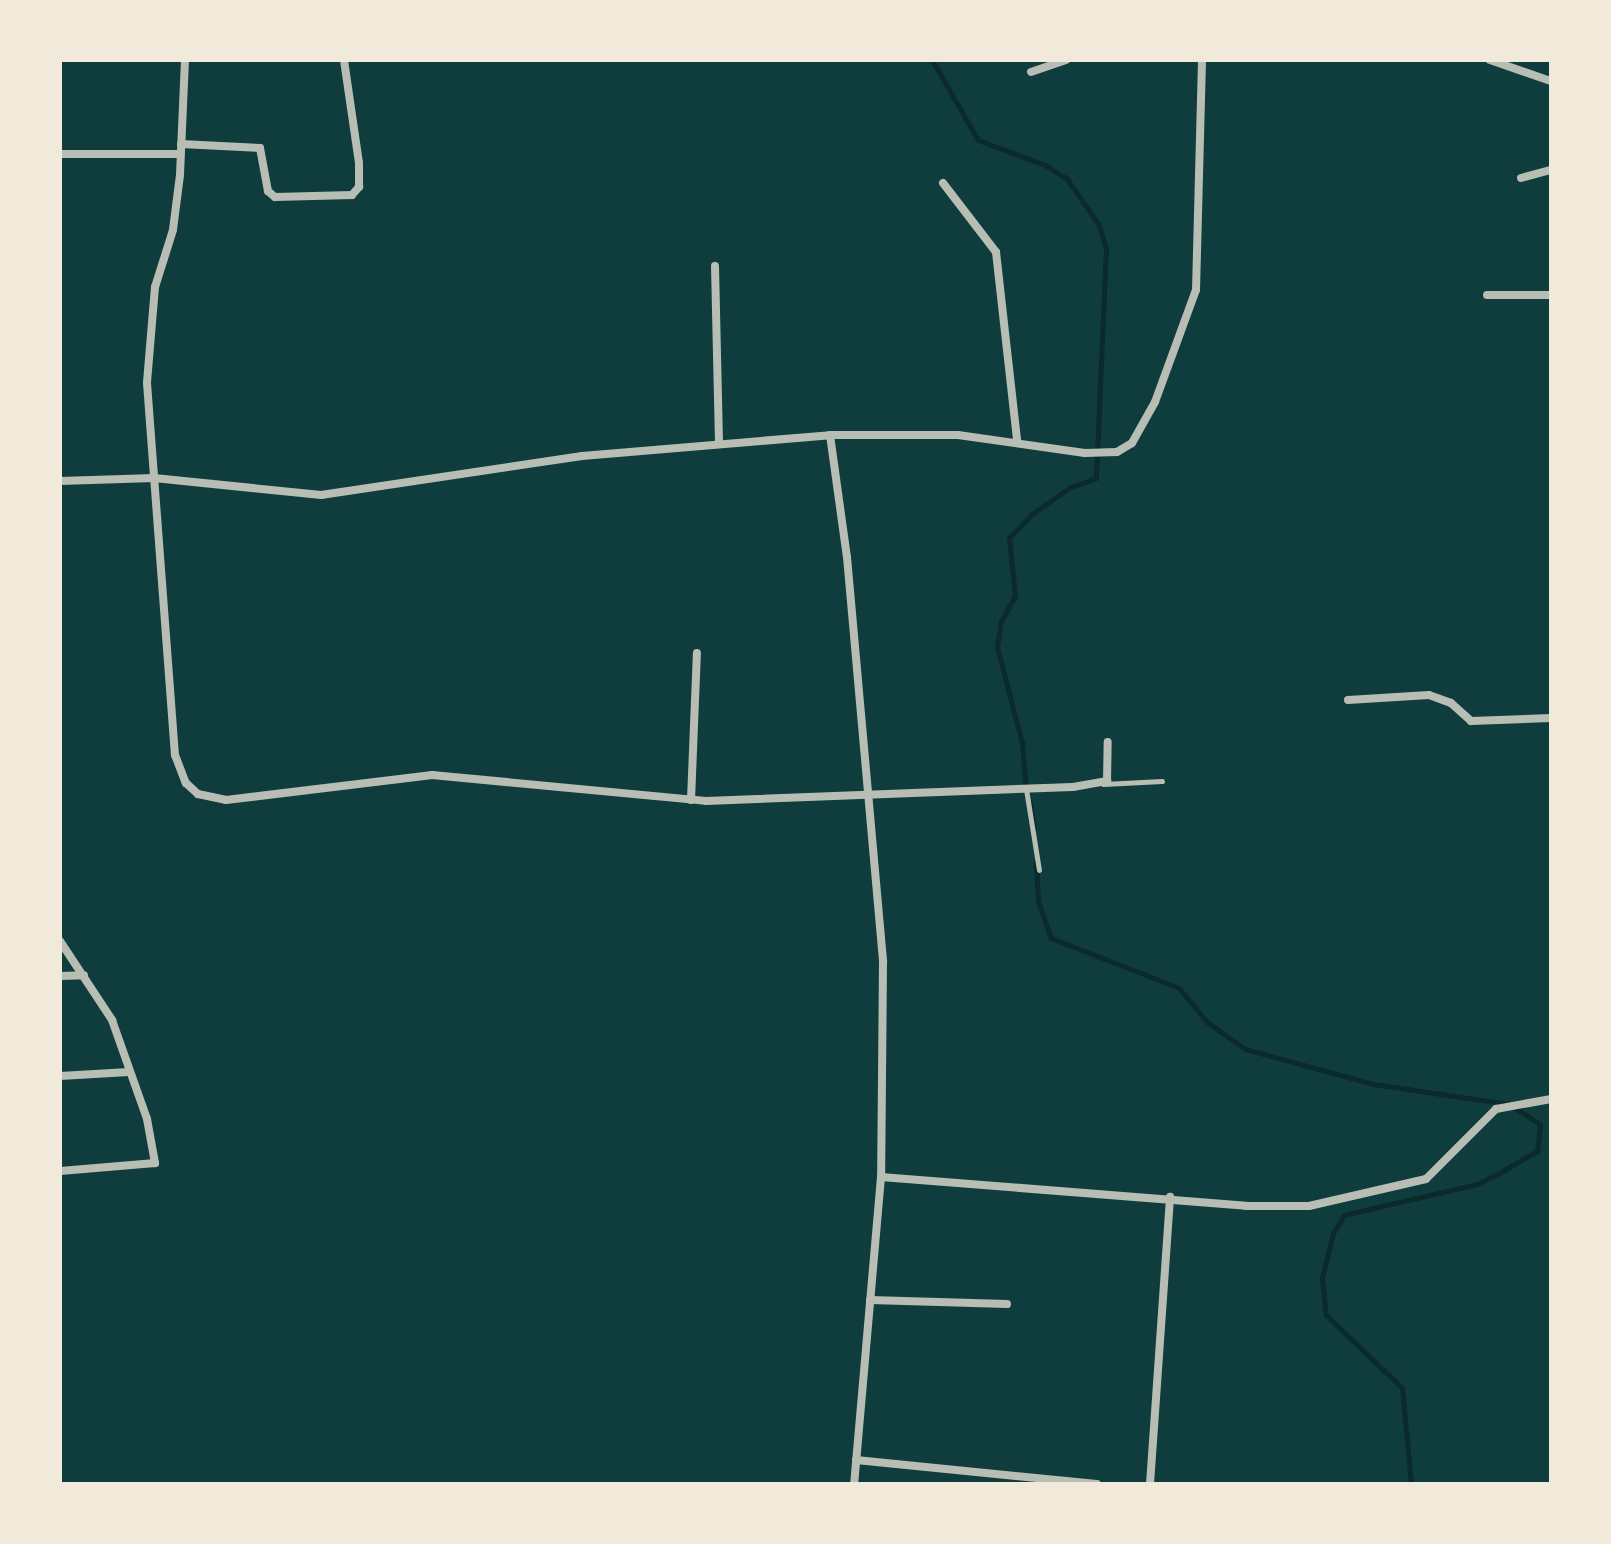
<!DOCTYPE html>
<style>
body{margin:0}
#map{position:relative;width:1611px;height:1544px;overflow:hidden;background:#0f3d3e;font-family:"IBM Plex Sans",sans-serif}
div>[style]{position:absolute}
.stream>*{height:5px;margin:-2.5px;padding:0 2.5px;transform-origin:2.5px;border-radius:2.5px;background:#0a2a2b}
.service>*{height:5px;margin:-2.5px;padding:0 2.5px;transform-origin:2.5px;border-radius:2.5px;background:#b8beb3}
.minor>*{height:8px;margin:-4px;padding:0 4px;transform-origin:4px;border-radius:4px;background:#b8beb3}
span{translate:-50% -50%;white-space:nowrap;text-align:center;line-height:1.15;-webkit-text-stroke:8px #f1e9da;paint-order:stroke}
.frame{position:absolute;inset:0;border:62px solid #f1e9da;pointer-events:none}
</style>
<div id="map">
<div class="stream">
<div style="left:932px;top:60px;width:92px;rotate:60.1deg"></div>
<div style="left:978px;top:140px;width:72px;rotate:20.5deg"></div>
<div style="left:1045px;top:165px;width:26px;rotate:32deg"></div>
<div style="left:1067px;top:179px;width:56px;rotate:55.2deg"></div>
<div style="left:1099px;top:225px;width:25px;rotate:74deg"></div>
<div style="left:1106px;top:249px;width:229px;rotate:92.5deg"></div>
<div style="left:1096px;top:478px;width:29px;rotate:160deg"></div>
<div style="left:1069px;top:488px;width:45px;rotate:144.9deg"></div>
<div style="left:1032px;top:514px;width:33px;rotate:134deg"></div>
<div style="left:1009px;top:538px;width:58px;rotate:84.1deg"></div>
<div style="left:1015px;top:596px;width:29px;rotate:119deg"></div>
<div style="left:1001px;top:621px;width:26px;rotate:99deg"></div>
<div style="left:997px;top:647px;width:99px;rotate:75.4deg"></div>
<div style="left:1022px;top:743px;width:46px;rotate:85deg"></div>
<div style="left:1030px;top:803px;width:25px;rotate:81deg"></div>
<div style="left:1036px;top:862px;width:39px;rotate:87deg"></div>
<div style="left:1038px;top:901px;width:39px;rotate:71deg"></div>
<div style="left:1051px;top:938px;width:137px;rotate:21.3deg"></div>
<div style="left:1179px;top:988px;width:44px;rotate:50.5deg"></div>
<div style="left:1207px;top:1022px;width:47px;rotate:35.4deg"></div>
<div style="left:1245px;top:1049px;width:133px;rotate:15.3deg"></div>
<div style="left:1373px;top:1084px;width:137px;rotate:8.4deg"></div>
<div style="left:1509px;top:1104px;width:37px;rotate:33deg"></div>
<div style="left:1540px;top:1124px;width:27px;rotate:96deg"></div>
<div style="left:1537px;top:1151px;width:39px;rotate:150deg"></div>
<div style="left:1503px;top:1171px;width:29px;rotate:153deg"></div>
<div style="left:1477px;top:1184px;width:137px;rotate:166.9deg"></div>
<div style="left:1344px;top:1215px;width:21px;rotate:121deg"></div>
<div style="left:1333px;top:1233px;width:46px;rotate:103.7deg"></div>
<div style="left:1322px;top:1278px;width:37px;rotate:84deg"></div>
<div style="left:1326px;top:1315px;width:105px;rotate:43.8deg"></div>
<div style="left:1402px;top:1388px;width:96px;rotate:84.6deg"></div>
</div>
<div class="service">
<div style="left:1103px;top:784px;width:59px;rotate:-2.9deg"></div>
<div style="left:1026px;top:789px;width:82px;rotate:80.9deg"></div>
</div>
<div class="minor">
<div style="left:185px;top:60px;width:115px;rotate:92.5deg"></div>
<div style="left:180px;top:175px;width:55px;rotate:97.3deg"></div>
<div style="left:173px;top:230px;width:60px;rotate:107.5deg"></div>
<div style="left:155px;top:287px;width:96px;rotate:94.8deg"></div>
<div style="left:147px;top:383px;width:373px;rotate:85.7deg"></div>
<div style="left:175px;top:755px;width:30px;rotate:69deg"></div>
<div style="left:186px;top:783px;width:16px;rotate:43deg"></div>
<div style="left:198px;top:794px;width:29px;rotate:12deg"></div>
<div style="left:226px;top:800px;width:208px;rotate:-6.9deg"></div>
<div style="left:432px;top:775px;width:275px;rotate:5.4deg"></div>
<div style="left:706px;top:801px;width:367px;rotate:-2.2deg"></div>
<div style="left:1073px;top:787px;width:35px;rotate:-10deg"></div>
<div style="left:1107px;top:781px;width:39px;rotate:-89deg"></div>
<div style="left:1490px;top:60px;width:65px;rotate:19deg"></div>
<div style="left:1031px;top:72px;width:37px;rotate:-19deg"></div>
<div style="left:181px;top:144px;width:79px;rotate:2.9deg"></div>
<div style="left:260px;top:148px;width:44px;rotate:79.5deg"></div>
<div style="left:268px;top:191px;width:9px;rotate:41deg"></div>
<div style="left:275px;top:197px;width:77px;rotate:-1.5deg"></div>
<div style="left:352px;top:195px;width:11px;rotate:-49deg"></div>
<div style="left:359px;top:187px;width:24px;rotate:-90deg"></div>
<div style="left:359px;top:163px;width:104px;rotate:-98.3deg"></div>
<div style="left:60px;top:154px;width:120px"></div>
<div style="left:1521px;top:178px;width:31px;rotate:-15deg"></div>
<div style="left:943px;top:183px;width:87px;rotate:52.5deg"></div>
<div style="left:996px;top:252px;width:189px;rotate:83.6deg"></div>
<div style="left:715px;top:266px;width:176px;rotate:88.7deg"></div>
<div style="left:1487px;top:295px;width:64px"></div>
<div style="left:830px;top:435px;width:123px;rotate:82.1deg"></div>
<div style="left:847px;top:557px;width:407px;rotate:84.9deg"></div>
<div style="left:883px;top:962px;width:215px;rotate:90.5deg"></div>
<div style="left:881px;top:1177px;width:308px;rotate:95deg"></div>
<div style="left:60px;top:481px;width:94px;rotate:-1.8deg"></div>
<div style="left:154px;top:478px;width:168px;rotate:5.8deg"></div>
<div style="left:321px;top:495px;width:264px;rotate:-8.5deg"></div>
<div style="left:582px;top:456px;width:249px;rotate:-4.8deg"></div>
<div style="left:830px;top:435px;width:128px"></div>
<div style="left:958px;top:435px;width:128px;rotate:8.1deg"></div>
<div style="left:1085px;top:453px;width:32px;rotate:-2deg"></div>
<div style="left:1117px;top:452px;width:17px;rotate:-31deg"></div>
<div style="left:1132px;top:443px;width:47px;rotate:-60.7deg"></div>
<div style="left:1155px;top:402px;width:119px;rotate:-69.9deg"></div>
<div style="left:1196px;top:290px;width:230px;rotate:-88.5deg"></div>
<div style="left:1348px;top:700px;width:81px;rotate:-3.5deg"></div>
<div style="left:1429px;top:695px;width:23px;rotate:20deg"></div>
<div style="left:1451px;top:703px;width:27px;rotate:42deg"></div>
<div style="left:1471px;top:721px;width:80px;rotate:-2.1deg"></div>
<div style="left:691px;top:800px;width:147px;rotate:-87.7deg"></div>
<div style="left:60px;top:941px;width:95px;rotate:56.6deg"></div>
<div style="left:112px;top:1020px;width:105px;rotate:70.5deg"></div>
<div style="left:147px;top:1119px;width:45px;rotate:79.7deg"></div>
<div style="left:155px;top:1163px;width:95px;rotate:175.2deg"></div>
<div style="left:60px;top:976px;width:24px;rotate:-2deg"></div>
<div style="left:60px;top:1076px;width:69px;rotate:-3.3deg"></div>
<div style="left:881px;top:1177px;width:366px;rotate:4.5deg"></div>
<div style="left:1246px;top:1206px;width:63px"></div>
<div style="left:1309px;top:1206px;width:120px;rotate:-13deg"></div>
<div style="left:1426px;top:1179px;width:99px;rotate:-45deg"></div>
<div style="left:1496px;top:1109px;width:56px;rotate:-10.3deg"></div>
<div style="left:870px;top:1300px;width:137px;rotate:1.7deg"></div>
<div style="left:856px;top:1460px;width:242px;rotate:5.7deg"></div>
<div style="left:1150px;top:1484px;width:288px;rotate:-86deg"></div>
</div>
<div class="frame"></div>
</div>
